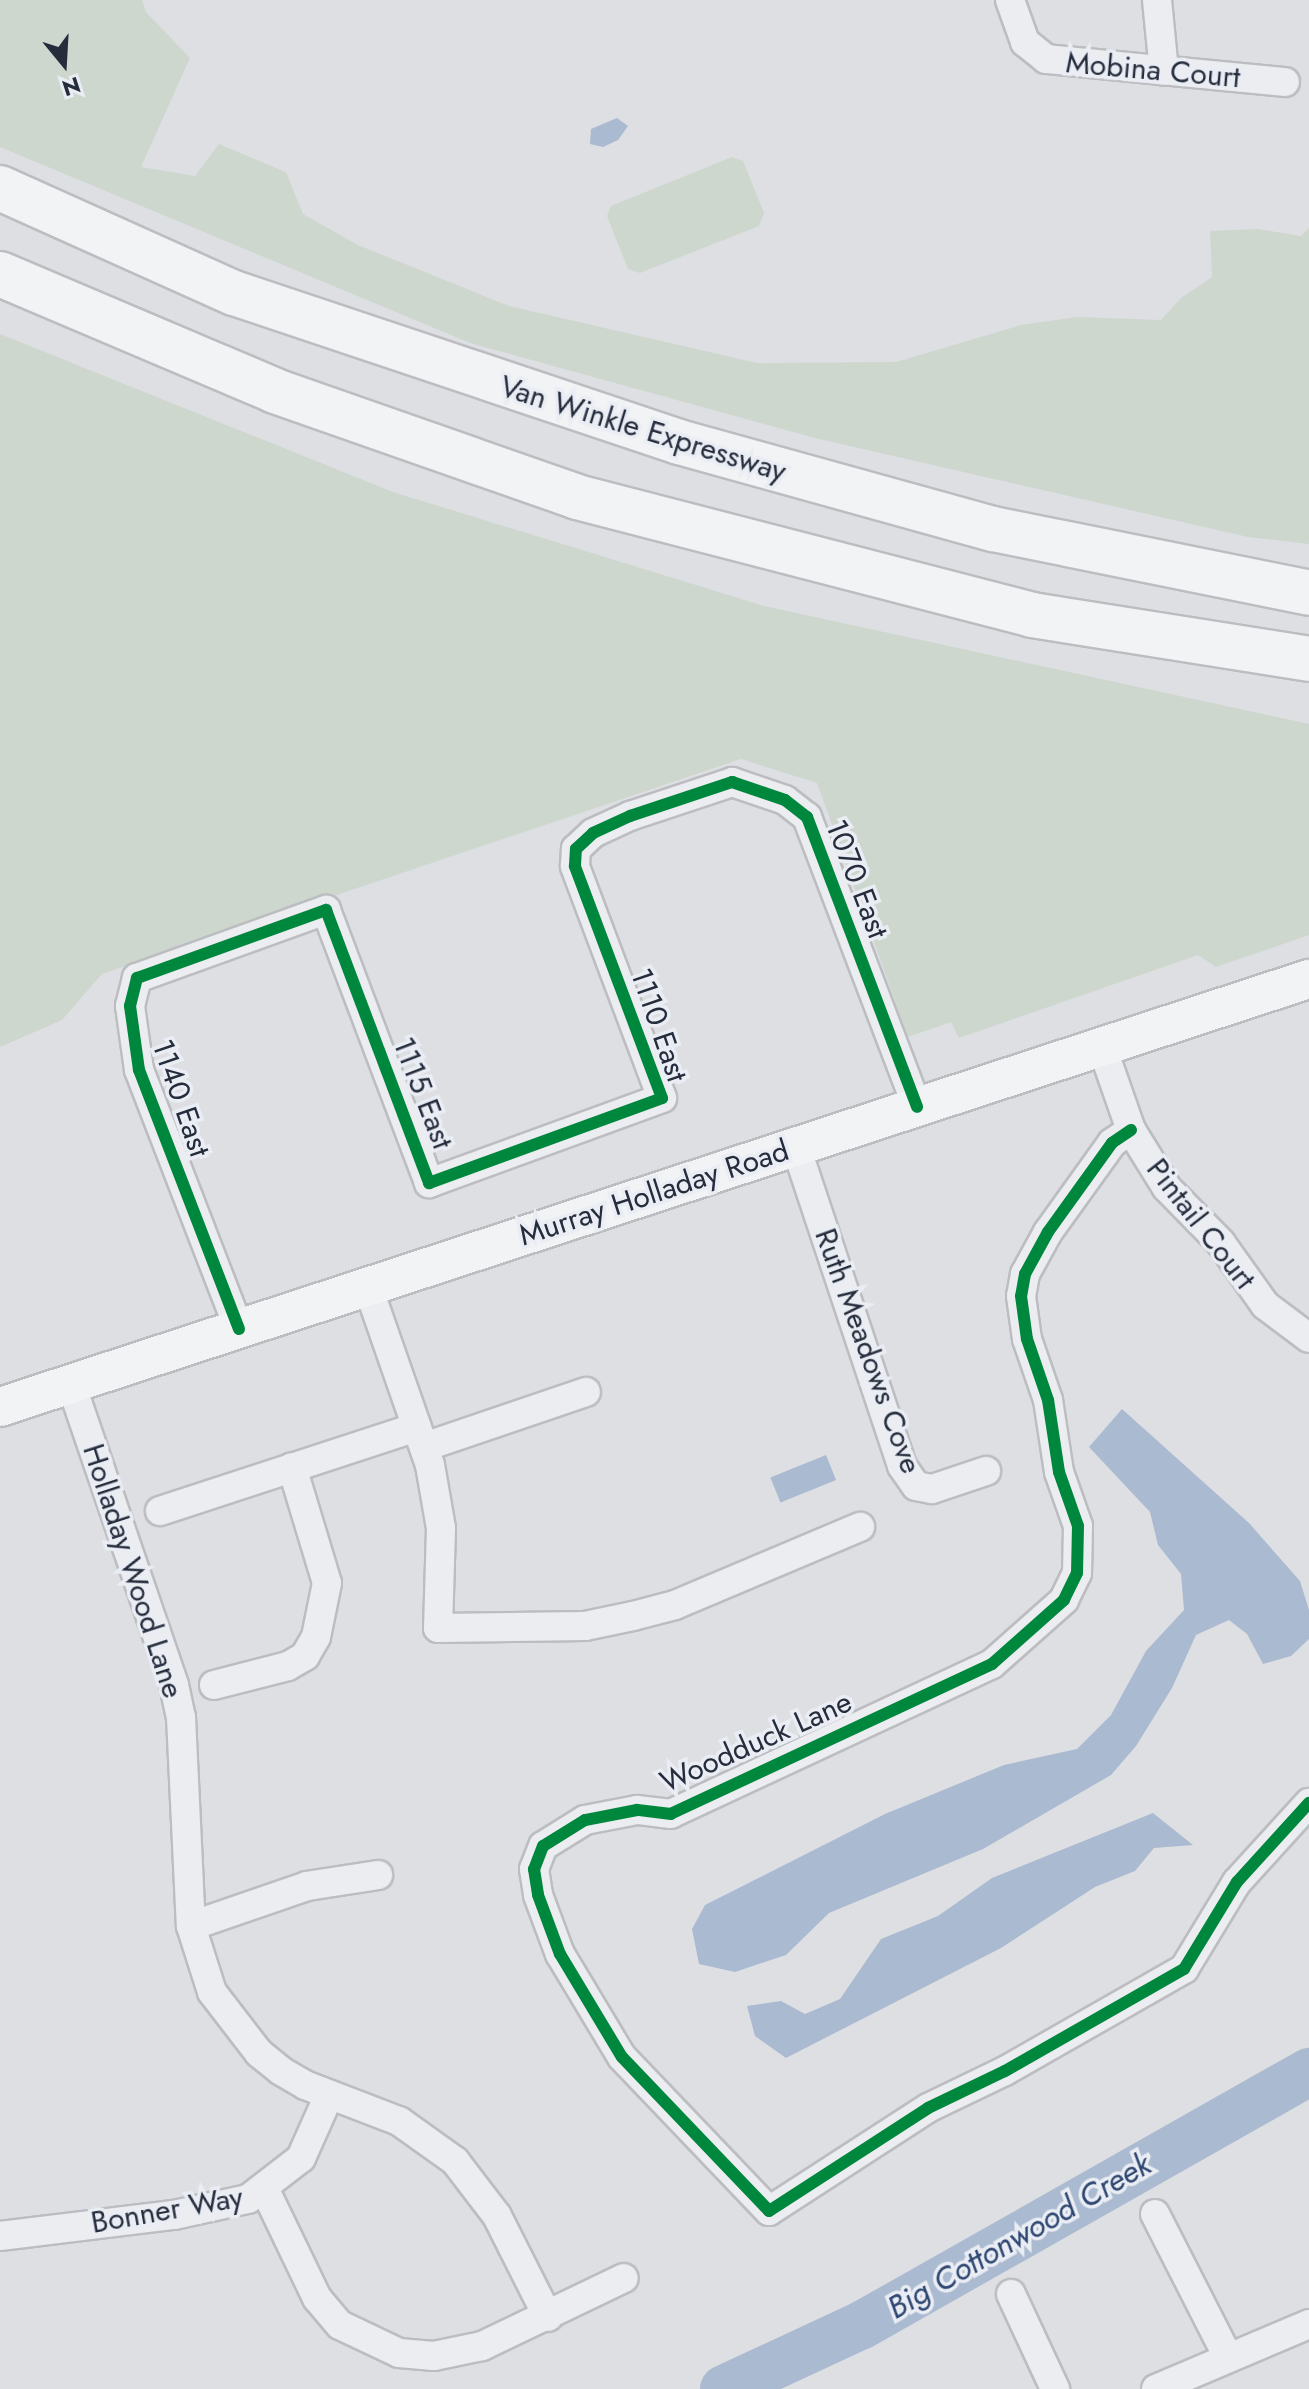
<!DOCTYPE html>
<style>
body{margin:0}
#map{position:relative;width:1309px;height:2389px;overflow:hidden;background:#dedfe3;font-family:Jost,sans-serif}
div>[style]{position:absolute}
.green>*{inset:0;background:#cdd7ce}
.water>*{inset:0;background:#aabad0;transform-origin:0 0}
.river>*{height:48px;margin:-24px;padding:0 24px;transform-origin:24px;border-radius:24px;background:#aabad0}
.roads{filter:drop-shadow(2px 0 #bcbdc1) drop-shadow(-2px 0 #bcbdc1) drop-shadow(0 2px #bcbdc1) drop-shadow(0 -2px #bcbdc1)}
.street>*{height:28px;margin:-14px;padding:0 14px;transform-origin:14px;border-radius:14px;background:#ecedf0}
.secondary>*{height:38px;margin:-19px;padding:0 19px;transform-origin:19px;border-radius:19px;background:#f2f3f4}
.primary>*{height:44px;margin:-22px;padding:0 22px;transform-origin:22px;border-radius:22px;background:#f2f3f4}
.cycleway>*{height:12px;margin:-6px;padding:0 6px;transform-origin:6px;border-radius:6px;background:#00873e}
span{translate:-50% -50%;white-space:nowrap;text-align:center;line-height:1.15;-webkit-text-stroke:7px #eaedf4;paint-order:stroke}
.street-label{font-size:30px;color:#252c3c}
.water-label{font-size:32px;color:#2e4771;font-style:italic}
.north{position:absolute;left:24px;top:24px;width:80px;height:80px;-webkit-text-stroke:6px #eaedf4;paint-order:stroke;rotate:162deg;font-size:22px;font-weight:700;line-height:32px;text-align:center;color:#252c3c}
.north::after{content:'';display:block;margin:auto;width:28px;height:36px;background:#252c3c;clip-path:polygon(50% 0,100% 100%,50% 72%,0 100%)}
</style>
<div id="map">
<div class="green">
<div style="clip-path:polygon(0 0,142px 0,146px 12px,190px 58px,141px 167px,195px 176px,219px 144px,286px 172px,303px 214px,358px 245px,509px 306px,757px 363px,896px 362px,1021px 325px,1077px 317px,1161px 320px,1181px 298px,1212px 277px,1210px 231px,1258px 229px,1301px 236px,1309px 228px,1309px 544px,1248px 537px,815px 438px,470px 343px,0 147px)"></div>
<div style="clip-path:polygon(732px 157px,743px 161px,764px 213px,759px 226px,640px 273px,628px 269px,607px 216px,611px 206px)"></div>
<div style="clip-path:polygon(0 334px,393px 492px,764px 606px,1309px 724px,1309px 935px,1216px 967px,1198px 955px,959px 1038px,951px 1022px,908px 1037px,817px 783px,741px 759px,102px 974px,62px 1020px,0 1047px)"></div>
</div>
<div class="water">
<div style="clip-path:polygon(617px 118px,628px 126px,618px 140px,603px 147px,590px 144px,591px 129px)"></div>
<div style="clip-path:polygon(1122px 1409px,1249px 1523px,1300px 1581px,1309px 1610px,1309px 1639px,1291px 1656px,1263px 1664px,1247px 1634px,1229px 1620px,1196px 1635px,1172px 1688px,1136px 1746px,1111px 1775px,983px 1849px,829px 1913px,786px 1955px,735px 1972px,699px 1964px,692px 1929px,705px 1905px,885px 1814px,1004px 1765px,1077px 1749px,1111px 1715px,1146px 1651px,1184px 1610px,1181px 1574px,1158px 1545px,1150px 1512px,1089px 1447px)"></div>
<div style="left:826px;top:1455px;width:27px;height:60px;rotate:68deg"></div>
<div style="clip-path:polygon(1153px 1813px,1193px 1845px,1154px 1848px,1135px 1871px,1095px 1887px,1001px 1948px,786px 2058px,755px 2036px,747px 2006px,781px 2001px,805px 2014px,840px 1999px,881px 1939px,938px 1916px,992px 1878px)"></div>
</div>
<div class="river">
<div style="left:724px;top:2389px;width:152px;rotate:-24.9deg"></div>
<div style="left:862px;top:2325px;width:514px;rotate:-29.51deg"></div>
</div>
<div class="roads">
<div class="street">
<div style="left:1010px;top:0;width:45px;rotate:70.3deg"></div>
<div style="left:1025px;top:42px;width:27px;rotate:39deg"></div>
<div style="left:1046px;top:59px;width:240px;rotate:5.5deg"></div>
<div style="left:1157px;top:0;width:71px;rotate:84.4deg"></div>
<div style="left:1102px;top:1047px;width:88px;rotate:70.7deg"></div>
<div style="left:1131px;top:1130px;width:68px;rotate:58.2deg"></div>
<div style="left:1167px;top:1188px;width:77px;rotate:45.5deg"></div>
<div style="left:1221px;top:1243px;width:76px;rotate:54.6deg"></div>
<div style="left:1265px;top:1305px;width:55px;rotate:36.9deg"></div>
<div style="left:1131px;top:1130px;width:23px;rotate:146deg"></div>
<div style="left:1112px;top:1143px;width:110px;rotate:125.7deg"></div>
<div style="left:1048px;top:1232px;width:48px;rotate:118.7deg"></div>
<div style="left:1025px;top:1274px;width:22px;rotate:100deg"></div>
<div style="left:1021px;top:1296px;width:43px;rotate:82.1deg"></div>
<div style="left:1027px;top:1339px;width:65px;rotate:71deg"></div>
<div style="left:1048px;top:1400px;width:73px;rotate:81.3deg"></div>
<div style="left:1059px;top:1472px;width:57px;rotate:70.6deg"></div>
<div style="left:1078px;top:1526px;width:47px;rotate:91.2deg"></div>
<div style="left:1077px;top:1573px;width:30px;rotate:116deg"></div>
<div style="left:1064px;top:1600px;width:96px;rotate:138.4deg"></div>
<div style="left:992px;top:1664px;width:354px;rotate:155deg"></div>
<div style="left:671px;top:1814px;width:34px;rotate:-173deg"></div>
<div style="left:637px;top:1810px;width:53px;rotate:169.1deg"></div>
<div style="left:585px;top:1820px;width:49px;rotate:148.2deg"></div>
<div style="left:543px;top:1846px;width:25px;rotate:111deg"></div>
<div style="left:534px;top:1869px;width:26px;rotate:81deg"></div>
<div style="left:538px;top:1895px;width:63px;rotate:69.6deg"></div>
<div style="left:560px;top:1954px;width:120px;rotate:59deg"></div>
<div style="left:622px;top:2057px;width:213px;rotate:46.3deg"></div>
<div style="left:769px;top:2211px;width:189px;rotate:-32.9deg"></div>
<div style="left:928px;top:2108px;width:85px;rotate:-25.7deg"></div>
<div style="left:1005px;top:2071px;width:206px;rotate:-29.7deg"></div>
<div style="left:1184px;top:1969px;width:102px;rotate:-58.7deg"></div>
<div style="left:1237px;top:1882px;width:107px;rotate:-47.7deg"></div>
<div style="left:796px;top:1147px;width:336px;rotate:71.6deg"></div>
<div style="left:902px;top:1466px;width:24px;rotate:55deg"></div>
<div style="left:916px;top:1486px;width:16px;rotate:11deg"></div>
<div style="left:932px;top:1489px;width:57px;rotate:-18.4deg"></div>
<div style="left:368px;top:1287px;width:188px;rotate:70.8deg"></div>
<div style="left:430px;top:1465px;width:64px;rotate:80.1deg"></div>
<div style="left:441px;top:1528px;width:100px;rotate:91.7deg"></div>
<div style="left:438px;top:1628px;width:147px;rotate:-0.8deg"></div>
<div style="left:585px;top:1626px;width:49px;rotate:-11.8deg"></div>
<div style="left:633px;top:1616px;width:43px;rotate:-14.7deg"></div>
<div style="left:675px;top:1605px;width:201px;rotate:-22.9deg"></div>
<div style="left:239px;top:1329px;width:278px;rotate:-111.1deg"></div>
<div style="left:139px;top:1070px;width:65px;rotate:-98deg"></div>
<div style="left:130px;top:1006px;width:29px;rotate:-76deg"></div>
<div style="left:137px;top:978px;width:201px;rotate:-19.8deg"></div>
<div style="left:326px;top:910px;width:292px;rotate:69.3deg"></div>
<div style="left:429px;top:1183px;width:248px;rotate:-20deg"></div>
<div style="left:662px;top:1098px;width:248px;rotate:-110.6deg"></div>
<div style="left:575px;top:866px;width:17px;rotate:-87deg"></div>
<div style="left:576px;top:849px;width:23px;rotate:-43deg"></div>
<div style="left:593px;top:833px;width:41px;rotate:-24.7deg"></div>
<div style="left:630px;top:816px;width:108px;rotate:-18.4deg"></div>
<div style="left:732px;top:782px;width:56px;rotate:18.8deg"></div>
<div style="left:785px;top:800px;width:28px;rotate:38deg"></div>
<div style="left:807px;top:817px;width:310px;rotate:69.2deg"></div>
<div style="left:71px;top:1384px;width:318px;rotate:71.1deg"></div>
<div style="left:174px;top:1685px;width:33px;rotate:78deg"></div>
<div style="left:181px;top:1717px;width:209px;rotate:87.3deg"></div>
<div style="left:191px;top:1926px;width:69px;rotate:72.3deg"></div>
<div style="left:212px;top:1992px;width:77px;rotate:52.4deg"></div>
<div style="left:259px;top:2053px;width:28px;rotate:39deg"></div>
<div style="left:281px;top:2071px;width:28px;rotate:30deg"></div>
<div style="left:305px;top:2085px;width:101px;rotate:21deg"></div>
<div style="left:399px;top:2121px;width:69px;rotate:35.5deg"></div>
<div style="left:455px;top:2161px;width:69px;rotate:52.6deg"></div>
<div style="left:497px;top:2216px;width:113px;rotate:63.2deg"></div>
<div style="left:424px;top:1447px;width:171px;rotate:-18.8deg"></div>
<div style="left:160px;top:1511px;width:270px;rotate:-18.1deg"></div>
<div style="left:214px;top:1685px;width:76px;rotate:-14.4deg"></div>
<div style="left:288px;top:1666px;width:20px;rotate:-30deg"></div>
<div style="left:305px;top:1656px;width:22px;rotate:-60deg"></div>
<div style="left:316px;top:1637px;width:55px;rotate:-78.5deg"></div>
<div style="left:327px;top:1583px;width:121px;rotate:-106.8deg"></div>
<div style="left:191px;top:1926px;width:123px;rotate:-19deg"></div>
<div style="left:307px;top:1886px;width:72px;rotate:-8.8deg"></div>
<div style="left:265px;top:2190px;width:120px;rotate:64.3deg"></div>
<div style="left:317px;top:2298px;width:35px;rotate:50deg"></div>
<div style="left:340px;top:2325px;width:65px;rotate:25.4deg"></div>
<div style="left:399px;top:2353px;width:35px;rotate:5deg"></div>
<div style="left:434px;top:2356px;width:49px;rotate:-11.8deg"></div>
<div style="left:482px;top:2346px;width:157px;rotate:-25.6deg"></div>
<div style="left:1155px;top:2214px;width:161px;rotate:63deg"></div>
<div style="left:0;top:2236px;width:175px;rotate:-6.9deg"></div>
<div style="left:174px;top:2215px;width:76px;rotate:-12.2deg"></div>
<div style="left:248px;top:2199px;width:67px;rotate:-37.7deg"></div>
<div style="left:301px;top:2158px;width:69px;rotate:-66deg"></div>
<div style="left:1011px;top:2294px;width:105px;rotate:65.1deg"></div>
<div style="left:1156px;top:2389px;width:166px;rotate:-23deg"></div>
</div>
<div class="secondary">
<div style="left:0;top:1407px;width:1377px;rotate:-18.11deg"></div>
</div>
<div class="primary">
<div style="left:0;top:188px;width:256px;rotate:24.2deg"></div>
<div style="left:234px;top:293px;width:469px;rotate:18.5deg"></div>
<div style="left:679px;top:442px;width:326px;rotate:15.5deg"></div>
<div style="left:993px;top:529px;width:322px;rotate:11.4deg"></div>
<div style="left:0;top:274px;width:299px;rotate:23deg"></div>
<div style="left:275px;top:391px;width:320px;rotate:19.3deg"></div>
<div style="left:577px;top:497px;width:470px;rotate:14.5deg"></div>
<div style="left:1032px;top:615px;width:280px;rotate:9deg"></div>
</div>
</div>
<div class="cycleway">
<div style="left:1131px;top:1130px;width:23px;rotate:146deg"></div>
<div style="left:1112px;top:1143px;width:110px;rotate:125.7deg"></div>
<div style="left:1048px;top:1232px;width:48px;rotate:118.7deg"></div>
<div style="left:1025px;top:1274px;width:22px;rotate:100deg"></div>
<div style="left:1021px;top:1296px;width:43px;rotate:82.1deg"></div>
<div style="left:1027px;top:1339px;width:65px;rotate:71deg"></div>
<div style="left:1048px;top:1400px;width:73px;rotate:81.3deg"></div>
<div style="left:1059px;top:1472px;width:57px;rotate:70.6deg"></div>
<div style="left:1078px;top:1526px;width:47px;rotate:91.2deg"></div>
<div style="left:1077px;top:1573px;width:30px;rotate:116deg"></div>
<div style="left:1064px;top:1600px;width:96px;rotate:138.4deg"></div>
<div style="left:992px;top:1664px;width:354px;rotate:155deg"></div>
<div style="left:671px;top:1814px;width:34px;rotate:-173deg"></div>
<div style="left:637px;top:1810px;width:53px;rotate:169.1deg"></div>
<div style="left:585px;top:1820px;width:49px;rotate:148.2deg"></div>
<div style="left:543px;top:1846px;width:25px;rotate:111deg"></div>
<div style="left:534px;top:1869px;width:26px;rotate:81deg"></div>
<div style="left:538px;top:1895px;width:63px;rotate:69.6deg"></div>
<div style="left:560px;top:1954px;width:120px;rotate:59deg"></div>
<div style="left:622px;top:2057px;width:213px;rotate:46.3deg"></div>
<div style="left:769px;top:2211px;width:189px;rotate:-32.9deg"></div>
<div style="left:928px;top:2108px;width:85px;rotate:-25.7deg"></div>
<div style="left:1005px;top:2071px;width:206px;rotate:-29.7deg"></div>
<div style="left:1184px;top:1969px;width:102px;rotate:-58.7deg"></div>
<div style="left:1237px;top:1882px;width:107px;rotate:-47.7deg"></div>
<div style="left:239px;top:1329px;width:278px;rotate:-111.1deg"></div>
<div style="left:139px;top:1070px;width:65px;rotate:-98deg"></div>
<div style="left:130px;top:1006px;width:29px;rotate:-76deg"></div>
<div style="left:137px;top:978px;width:201px;rotate:-19.8deg"></div>
<div style="left:326px;top:910px;width:292px;rotate:69.3deg"></div>
<div style="left:429px;top:1183px;width:248px;rotate:-20deg"></div>
<div style="left:662px;top:1098px;width:248px;rotate:-110.6deg"></div>
<div style="left:575px;top:866px;width:17px;rotate:-87deg"></div>
<div style="left:576px;top:849px;width:23px;rotate:-43deg"></div>
<div style="left:593px;top:833px;width:41px;rotate:-24.7deg"></div>
<div style="left:630px;top:816px;width:108px;rotate:-18.4deg"></div>
<div style="left:732px;top:782px;width:56px;rotate:18.8deg"></div>
<div style="left:785px;top:800px;width:28px;rotate:38deg"></div>
<div style="left:807px;top:817px;width:310px;rotate:69.2deg"></div>
</div>
<div class="street-label">
<span style="left:1153px;top:70px;rotate:5deg">Mobina Court</span>
<span style="left:643px;top:429px;rotate:17deg">Van Winkle Expressway</span>
<span style="left:857px;top:879px;rotate:69deg">1070 East</span>
<span style="left:659px;top:1025px;rotate:71deg">1110 East</span>
<span style="left:423px;top:1093px;rotate:69deg">1115 East</span>
<span style="left:181px;top:1098px;rotate:71deg">1140 East</span>
<span style="left:654px;top:1193px;rotate:-18deg">Murray Holladay Road</span>
<span style="left:1201px;top:1224px;rotate:52deg">Pintail Court</span>
<span style="left:868px;top:1351px;rotate:70deg">Ruth Meadows Cove</span>
<span style="left:133px;top:1571px;rotate:72deg">Holladay Wood Lane</span>
<span style="left:756px;top:1742px;rotate:-24deg">Woodduck Lane</span>
<span style="left:167px;top:2210px;rotate:-10deg">Bonner Way</span>
</div>
<div class="water-label">
<span style="left:1019px;top:2236px;rotate:-30deg">Big Cottonwood Creek</span>
</div>
<div class="north">N</div>
</div>
